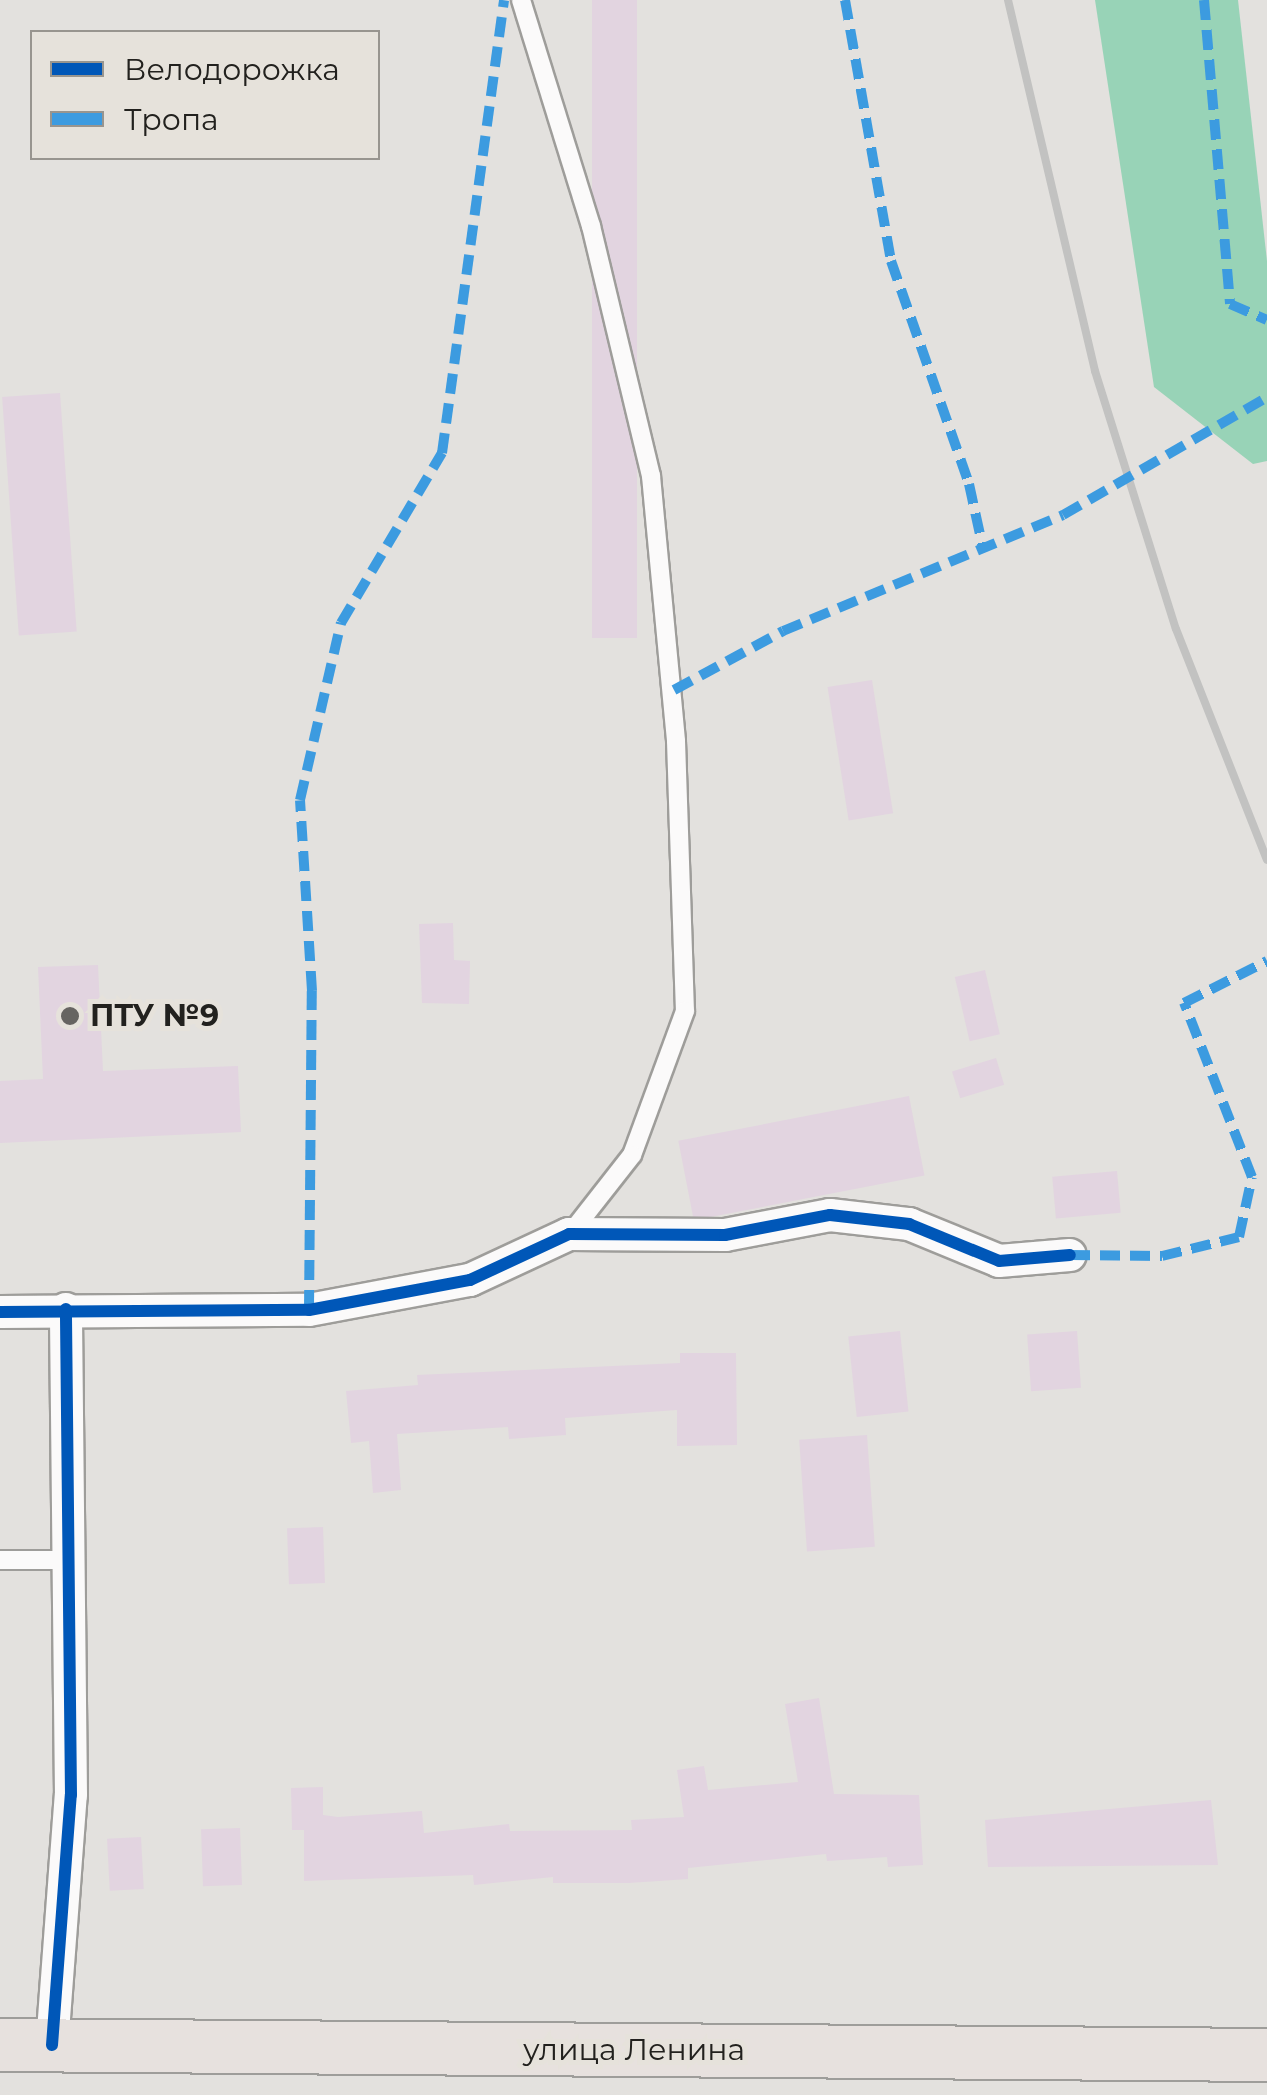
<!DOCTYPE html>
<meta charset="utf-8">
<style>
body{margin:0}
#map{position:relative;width:1267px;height:2095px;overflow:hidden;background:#e3e1de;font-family:Montserrat,sans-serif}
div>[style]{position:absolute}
.forest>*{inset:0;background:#98d3b7}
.building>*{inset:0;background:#e2d4e0;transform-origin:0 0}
.roads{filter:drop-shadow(2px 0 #9e9d9a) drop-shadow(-2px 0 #9e9d9a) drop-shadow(0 2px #9e9d9a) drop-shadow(0 -2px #9e9d9a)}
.lane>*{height:18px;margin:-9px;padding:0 9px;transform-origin:9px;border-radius:9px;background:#fbfafa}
.street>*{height:32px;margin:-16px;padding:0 16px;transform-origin:16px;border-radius:16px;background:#fbfafa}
.primary>*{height:52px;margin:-26px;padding:0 26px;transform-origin:26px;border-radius:26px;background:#e7e1de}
.rail>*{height:8px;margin:-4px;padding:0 4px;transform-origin:4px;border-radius:4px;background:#c2c2c1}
.quiet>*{height:10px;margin-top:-5px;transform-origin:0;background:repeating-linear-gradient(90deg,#3c9be0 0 20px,transparent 0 30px)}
.cycleway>*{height:12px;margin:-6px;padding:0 6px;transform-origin:6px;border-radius:6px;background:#0057b8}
.dots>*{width:28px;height:28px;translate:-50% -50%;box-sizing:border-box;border:5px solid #e6e2db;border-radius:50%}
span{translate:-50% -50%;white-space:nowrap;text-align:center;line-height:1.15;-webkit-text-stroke:10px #e6e2db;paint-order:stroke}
.poi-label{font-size:30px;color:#22211e;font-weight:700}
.left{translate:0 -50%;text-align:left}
.street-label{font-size:30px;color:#22211e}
.legend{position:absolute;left:30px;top:30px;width:350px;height:130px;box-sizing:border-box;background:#e6e2db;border:2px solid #98958f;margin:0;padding:12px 18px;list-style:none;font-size:30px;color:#22211e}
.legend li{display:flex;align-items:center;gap:20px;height:50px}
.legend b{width:50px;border:2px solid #98958f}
</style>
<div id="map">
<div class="forest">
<div style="clip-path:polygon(1095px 0,1238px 0,1267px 261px,1267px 461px,1253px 464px,1154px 387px)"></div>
</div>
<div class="building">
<div style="left:592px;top:0;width:45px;height:638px"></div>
<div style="left:60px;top:393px;width:239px;height:58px;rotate:86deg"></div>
<div style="left:872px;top:680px;width:135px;height:45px;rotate:81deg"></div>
<div style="clip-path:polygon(453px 923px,454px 960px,470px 961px,469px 1004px,422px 1003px,419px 924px)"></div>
<div style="clip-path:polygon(98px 965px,103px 1071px,238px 1066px,241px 1132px,0 1143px,0 1081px,43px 1079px,38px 967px)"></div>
<div style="left:985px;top:970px;width:66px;height:31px;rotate:77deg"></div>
<div style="left:996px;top:1058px;width:28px;height:46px;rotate:73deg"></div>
<div style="left:909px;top:1096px;width:81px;height:235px;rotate:79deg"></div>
<div style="left:1117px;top:1171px;width:42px;height:65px;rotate:85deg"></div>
<div style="left:900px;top:1331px;width:81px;height:52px;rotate:84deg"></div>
<div style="left:1077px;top:1331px;width:57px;height:50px;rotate:86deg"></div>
<div style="clip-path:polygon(680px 1353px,736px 1353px,737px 1445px,677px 1446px,677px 1410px,565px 1418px,566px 1435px,509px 1439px,508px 1427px,397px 1434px,401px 1490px,373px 1493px,369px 1441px,351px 1443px,346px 1391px,418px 1385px,417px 1375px,680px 1363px)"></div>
<div style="left:867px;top:1435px;width:112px;height:68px;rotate:86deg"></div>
<div style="left:323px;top:1527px;width:56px;height:36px;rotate:88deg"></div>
<div style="clip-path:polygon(819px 1698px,834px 1794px,919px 1795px,923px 1865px,888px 1867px,887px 1857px,827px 1861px,826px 1854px,688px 1868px,688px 1879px,629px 1883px,553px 1883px,553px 1877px,474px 1885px,473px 1875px,304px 1881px,304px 1830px,292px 1830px,291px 1788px,323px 1787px,323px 1815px,338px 1817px,422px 1811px,424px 1833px,509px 1824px,510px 1831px,632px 1830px,631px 1820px,684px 1817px,677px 1770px,704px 1766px,708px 1790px,798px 1782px,785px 1704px)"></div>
<div style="clip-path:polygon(1211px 1800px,1218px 1865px,988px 1867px,985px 1820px)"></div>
<div style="left:240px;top:1828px;width:57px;height:39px;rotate:88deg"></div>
<div style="left:141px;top:1837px;width:52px;height:34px;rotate:87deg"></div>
</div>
<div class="roads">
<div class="lane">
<div style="left:521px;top:0;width:237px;rotate:72.8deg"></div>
<div style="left:591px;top:226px;width:257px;rotate:76.5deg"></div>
<div style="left:651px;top:476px;width:266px;rotate:84.6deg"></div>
<div style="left:676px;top:741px;width:270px;rotate:88.1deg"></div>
<div style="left:685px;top:1011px;width:153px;rotate:110.2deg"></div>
<div style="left:632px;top:1155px;width:100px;rotate:128.1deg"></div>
<div style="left:0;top:1560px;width:70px"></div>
</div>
<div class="street">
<div style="left:0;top:1312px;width:309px;rotate:-0.4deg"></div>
<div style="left:309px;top:1310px;width:164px;rotate:-10.6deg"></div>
<div style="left:470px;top:1280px;width:109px;rotate:-24.9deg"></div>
<div style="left:569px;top:1234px;width:156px;rotate:0.4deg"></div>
<div style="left:725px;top:1235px;width:107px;rotate:-10.8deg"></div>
<div style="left:830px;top:1215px;width:80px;rotate:6.5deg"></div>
<div style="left:909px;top:1224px;width:97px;rotate:22.3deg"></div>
<div style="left:999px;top:1261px;width:71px;rotate:-4.8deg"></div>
<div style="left:52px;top:2045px;width:251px;rotate:-85.7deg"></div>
<div style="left:71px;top:1795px;width:486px;rotate:-90.6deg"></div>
</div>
<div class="primary">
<div style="left:0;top:2045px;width:1267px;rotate:0.45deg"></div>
</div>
</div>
<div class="rail">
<div style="left:1008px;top:0;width:381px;rotate:76.8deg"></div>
<div style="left:1095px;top:371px;width:270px;rotate:72.6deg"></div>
<div style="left:1176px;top:629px;width:248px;rotate:68.5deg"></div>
</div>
<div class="quiet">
<div style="left:845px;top:0;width:265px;rotate:80deg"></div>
<div style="left:891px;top:261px;width:236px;rotate:70.7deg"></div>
<div style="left:969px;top:484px;width:66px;rotate:77.7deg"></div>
<div style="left:1204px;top:0;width:305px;rotate:85.1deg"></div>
<div style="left:1230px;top:304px;width:40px;rotate:23.4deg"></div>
<div style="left:674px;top:690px;width:124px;rotate:-28.4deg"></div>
<div style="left:783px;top:631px;width:303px;rotate:-22.5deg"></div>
<div style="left:1063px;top:515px;width:236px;rotate:-30deg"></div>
<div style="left:1070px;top:1255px;width:92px;rotate:0.6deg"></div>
<div style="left:1162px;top:1256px;width:79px;rotate:-13.9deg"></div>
<div style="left:1239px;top:1237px;width:61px;rotate:-77.8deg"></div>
<div style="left:1252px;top:1177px;width:187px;rotate:-111.3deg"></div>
<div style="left:1184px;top:1003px;width:93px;rotate:-26.8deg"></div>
<div style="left:309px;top:1310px;width:319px;rotate:-89.5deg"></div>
<div style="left:312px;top:991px;width:191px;rotate:-93.6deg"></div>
<div style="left:300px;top:800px;width:182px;rotate:-77deg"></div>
<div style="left:341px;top:623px;width:198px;rotate:-59.3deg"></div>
<div style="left:442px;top:453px;width:457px;rotate:-82.2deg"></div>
</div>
<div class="cycleway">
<div style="left:0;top:1312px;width:309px;rotate:-0.4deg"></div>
<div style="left:309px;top:1310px;width:164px;rotate:-10.6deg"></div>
<div style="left:470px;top:1280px;width:109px;rotate:-24.9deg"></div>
<div style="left:569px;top:1234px;width:156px;rotate:0.4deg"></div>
<div style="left:725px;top:1235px;width:107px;rotate:-10.8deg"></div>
<div style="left:830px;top:1215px;width:80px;rotate:6.5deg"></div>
<div style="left:909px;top:1224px;width:97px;rotate:22.3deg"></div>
<div style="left:999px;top:1261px;width:71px;rotate:-4.8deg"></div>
<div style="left:52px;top:2045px;width:251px;rotate:-85.7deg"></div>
<div style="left:71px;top:1795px;width:486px;rotate:-90.6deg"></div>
</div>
<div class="dots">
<div style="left:70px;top:1016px;background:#666461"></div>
</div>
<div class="poi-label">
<span class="left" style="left:90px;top:1016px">ПТУ №9</span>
</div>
<div class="street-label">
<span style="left:634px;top:2050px">улица Ленина</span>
</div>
<ul class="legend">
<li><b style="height:12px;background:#0057b8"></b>Велодорожка</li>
<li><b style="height:12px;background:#3c9be0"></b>Тропа</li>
</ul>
</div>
